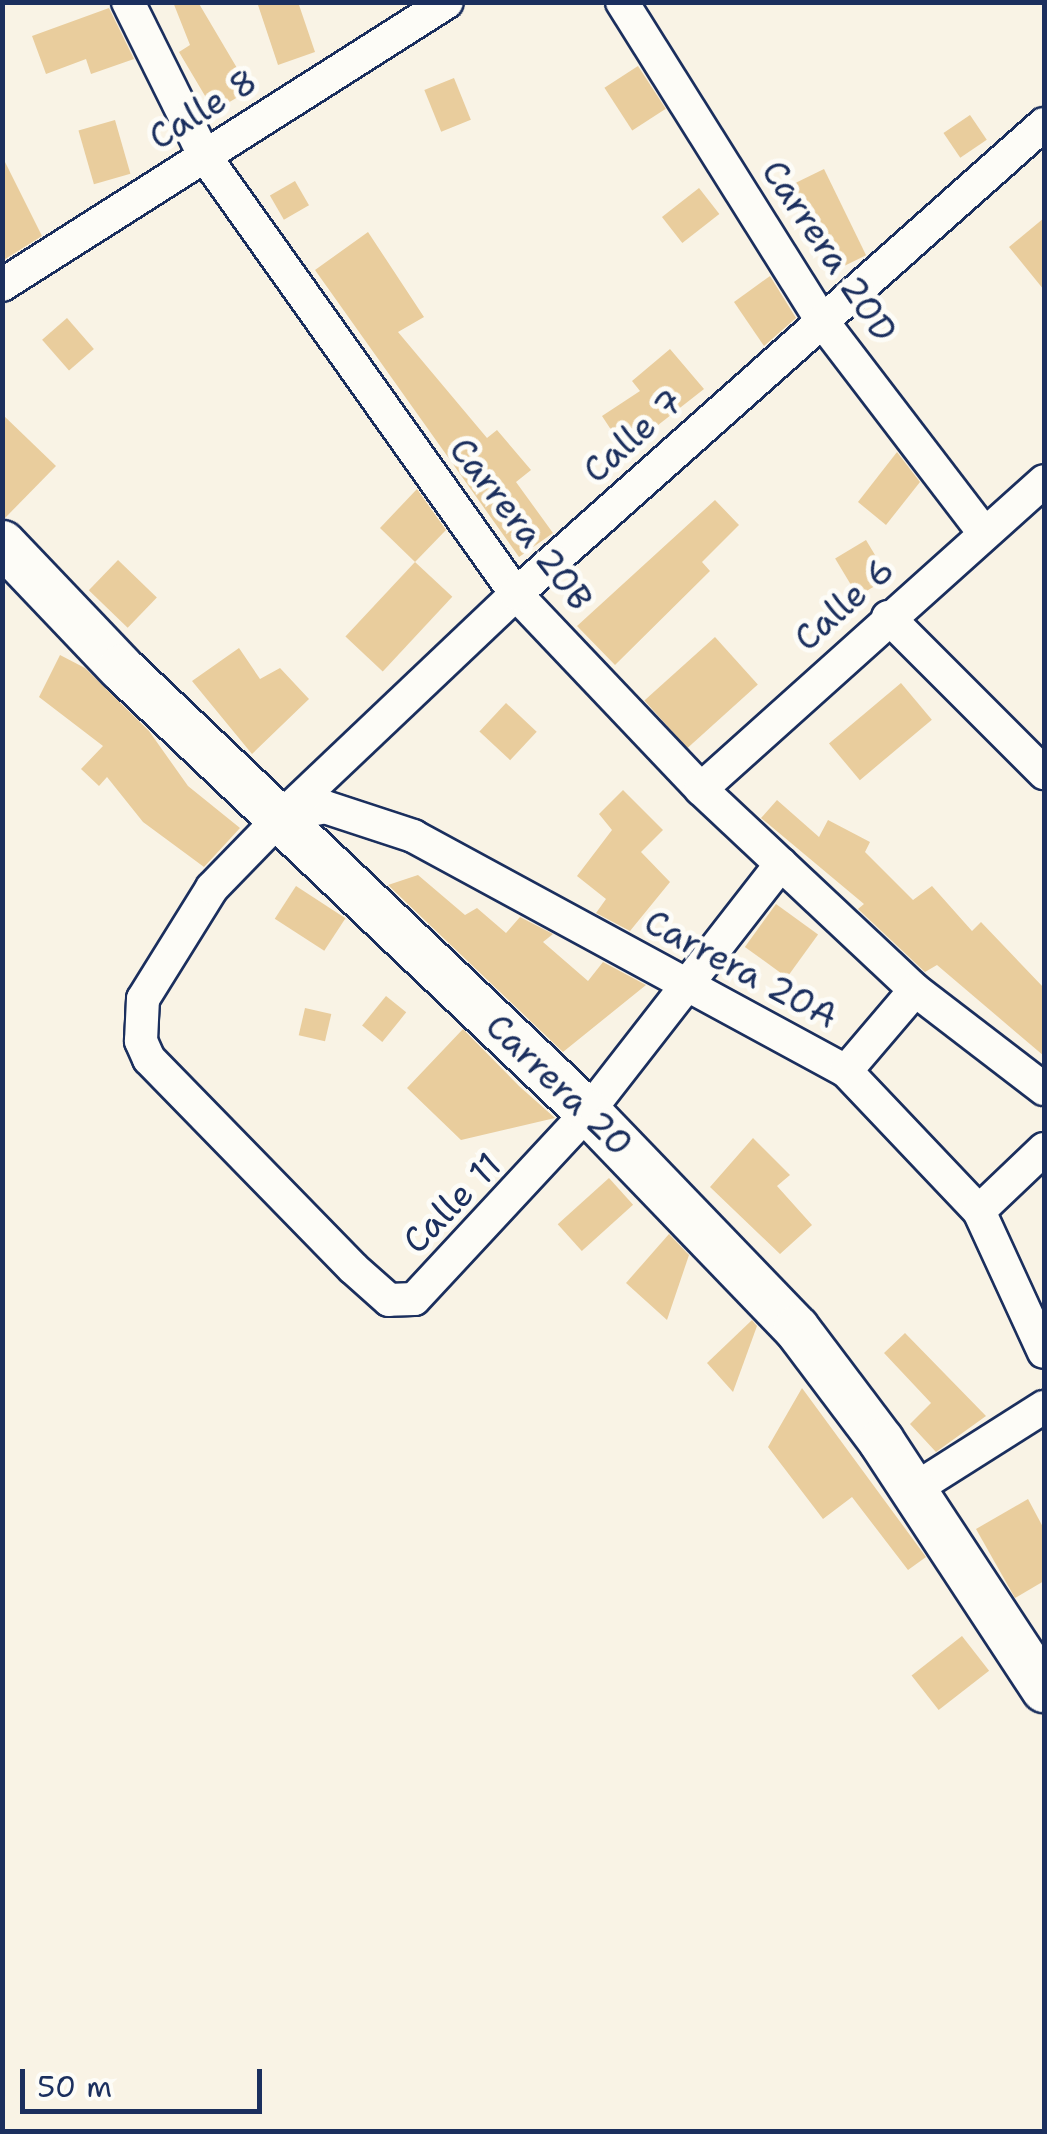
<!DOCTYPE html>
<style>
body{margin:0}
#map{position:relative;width:1047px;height:2134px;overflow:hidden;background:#f9f3e5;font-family:"Shantell Sans",sans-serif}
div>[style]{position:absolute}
.building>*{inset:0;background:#e9cd9d;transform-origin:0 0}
.roads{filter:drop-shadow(2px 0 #1b2f5e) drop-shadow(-2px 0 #1b2f5e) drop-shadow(0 2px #1b2f5e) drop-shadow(0 -2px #1b2f5e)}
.street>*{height:32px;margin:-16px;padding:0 16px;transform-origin:16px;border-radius:16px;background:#fdfcf7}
.secondary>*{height:45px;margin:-22.5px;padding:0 22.5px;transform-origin:22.5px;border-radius:22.5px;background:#fdfcf7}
span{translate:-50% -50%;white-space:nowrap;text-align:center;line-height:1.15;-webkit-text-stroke:10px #fdfcf7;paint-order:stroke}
.street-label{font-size:35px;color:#1b2f5e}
.frame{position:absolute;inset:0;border:5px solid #1b2f5e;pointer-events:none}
.scale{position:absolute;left:20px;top:2069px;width:242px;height:45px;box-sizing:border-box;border:5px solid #1b2f5e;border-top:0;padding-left:12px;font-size:30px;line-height:35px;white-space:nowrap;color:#1b2f5e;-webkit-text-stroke:8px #fdfcf7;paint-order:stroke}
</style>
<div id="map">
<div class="building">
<div style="clip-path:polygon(173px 2px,198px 2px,250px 90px,214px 111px,179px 52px,190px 45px)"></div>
<div style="clip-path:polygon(257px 2px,298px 2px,315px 52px,278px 65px)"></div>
<div style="clip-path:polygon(109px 8px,134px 59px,91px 74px,86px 59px,46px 74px,32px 36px)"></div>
<div style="left:638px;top:66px;width:51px;height:40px;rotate:57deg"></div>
<div style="left:454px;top:78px;width:45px;height:32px;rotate:68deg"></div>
<div style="left:970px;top:115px;width:30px;height:32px;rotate:56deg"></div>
<div style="left:115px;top:120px;width:56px;height:38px;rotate:74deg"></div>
<div style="clip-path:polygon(2px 156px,42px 236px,2px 261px)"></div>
<div style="left:824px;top:169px;width:96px;height:41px;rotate:64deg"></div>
<div style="left:295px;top:181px;width:28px;height:29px;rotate:60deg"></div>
<div style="left:699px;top:188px;width:33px;height:47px;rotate:52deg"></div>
<div style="clip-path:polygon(1044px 218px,1044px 290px,1009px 247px)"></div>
<div style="clip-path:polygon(368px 232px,424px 317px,398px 332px,487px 438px,497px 430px,531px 470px,516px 482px,553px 533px,519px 557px,315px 270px)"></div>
<div style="clip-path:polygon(770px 276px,796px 318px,764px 346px,734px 302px)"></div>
<div style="left:67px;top:318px;width:41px;height:33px;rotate:49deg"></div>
<div style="clip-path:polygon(670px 349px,704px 389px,625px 451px,602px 416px,640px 391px,632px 381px)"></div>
<div style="clip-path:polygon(2px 414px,56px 466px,5px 518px,2px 518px)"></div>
<div style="clip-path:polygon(897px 452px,920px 482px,886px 525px,858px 502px)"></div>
<div style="clip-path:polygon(417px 489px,446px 530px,415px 562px,380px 528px)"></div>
<div style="clip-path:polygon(715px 500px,739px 525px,702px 562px,710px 571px,615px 665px,577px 626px)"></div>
<div style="left:866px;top:540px;width:44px;height:36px;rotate:59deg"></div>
<div style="left:118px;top:560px;width:54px;height:42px;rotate:44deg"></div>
<div style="left:415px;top:562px;width:51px;height:102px;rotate:43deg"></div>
<div style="left:715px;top:637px;width:64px;height:95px;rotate:48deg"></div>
<div style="clip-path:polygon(239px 648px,260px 679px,280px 668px,309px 699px,252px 754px,192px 681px)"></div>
<div style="clip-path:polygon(60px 655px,85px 668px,149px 731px,188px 786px,240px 828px,204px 867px,143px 822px,107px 777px,99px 786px,81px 769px,103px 746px,39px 697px)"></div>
<div style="left:901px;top:683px;width:48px;height:94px;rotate:50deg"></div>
<div style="left:506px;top:703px;width:42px;height:39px;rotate:43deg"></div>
<div style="clip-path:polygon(623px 790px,663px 830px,641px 852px,670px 882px,630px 931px,596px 913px,606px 899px,577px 876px,612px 830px,599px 814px)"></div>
<div style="clip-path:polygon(777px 800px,819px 837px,828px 820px,870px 842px,865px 852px,913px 900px,932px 886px,972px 931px,981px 922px,1044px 988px,1044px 1056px,937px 965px,925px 972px,858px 909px,864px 904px,761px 818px)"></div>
<div style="clip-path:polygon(418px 875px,465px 915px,477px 908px,506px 933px,520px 917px,553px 934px,543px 942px,588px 981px,603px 962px,646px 985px,563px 1052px,388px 885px)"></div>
<div style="left:296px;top:886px;width:59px;height:39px;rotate:33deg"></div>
<div style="left:776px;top:904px;width:52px;height:53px;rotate:36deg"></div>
<div style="left:386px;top:996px;width:26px;height:38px;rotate:39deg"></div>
<div style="left:305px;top:1008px;width:27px;height:28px;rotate:13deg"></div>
<div style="clip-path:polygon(463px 1029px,519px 1086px,555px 1118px,461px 1140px,407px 1088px)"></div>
<div style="clip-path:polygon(753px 1138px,790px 1175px,777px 1186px,812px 1225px,780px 1254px,710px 1187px)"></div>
<div style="left:609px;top:1178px;width:36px;height:69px;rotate:48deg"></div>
<div style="clip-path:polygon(669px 1234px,689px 1255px,667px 1320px,626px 1283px)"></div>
<div style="clip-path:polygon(752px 1320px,757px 1326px,733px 1392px,707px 1363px)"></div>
<div style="clip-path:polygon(905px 1333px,986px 1416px,936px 1452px,910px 1424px,931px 1403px,884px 1353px)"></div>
<div style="clip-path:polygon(802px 1388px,926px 1557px,908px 1570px,852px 1497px,823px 1519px,768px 1447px)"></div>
<div style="clip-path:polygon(1028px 1499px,1044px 1529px,1044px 1581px,1015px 1598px,976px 1529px)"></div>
<div style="left:962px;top:1636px;width:44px;height:64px;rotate:52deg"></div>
</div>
<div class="roads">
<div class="street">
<div style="left:128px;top:2px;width:171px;rotate:63.6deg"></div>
<div style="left:204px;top:155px;width:539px;rotate:54.6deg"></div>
<div style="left:516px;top:594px;width:269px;rotate:46.5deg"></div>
<div style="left:701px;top:789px;width:294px;rotate:43.2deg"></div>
<div style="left:915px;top:990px;width:163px;rotate:37.5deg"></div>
<div style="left:622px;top:2px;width:377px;rotate:57.9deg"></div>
<div style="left:822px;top:321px;width:267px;rotate:52.6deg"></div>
<div style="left:2px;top:285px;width:527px;rotate:-32.45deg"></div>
<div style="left:888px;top:617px;width:221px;rotate:45deg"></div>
<div style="left:701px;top:789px;width:461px;rotate:-41.9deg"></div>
<div style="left:282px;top:816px;width:44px;rotate:-11.8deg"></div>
<div style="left:325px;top:807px;width:93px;rotate:18.2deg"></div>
<div style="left:413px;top:836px;width:493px;rotate:28.5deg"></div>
<div style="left:846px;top:1071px;width:193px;rotate:46.5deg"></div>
<div style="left:979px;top:1211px;width:155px;rotate:65.3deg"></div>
<div style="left:781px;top:864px;width:314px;rotate:127.9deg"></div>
<div style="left:588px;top:1112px;width:255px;rotate:132.9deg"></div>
<div style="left:414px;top:1299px;width:25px;rotate:178deg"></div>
<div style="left:389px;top:1300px;width:48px;rotate:-138.4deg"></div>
<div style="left:353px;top:1268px;width:292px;rotate:-134.3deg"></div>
<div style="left:149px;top:1059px;width:20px;rotate:-114deg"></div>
<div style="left:141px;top:1041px;width:42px;rotate:-87.3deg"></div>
<div style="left:143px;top:999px;width:131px;rotate:-58.1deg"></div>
<div style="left:212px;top:888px;width:100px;rotate:-45.8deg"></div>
<div style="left:282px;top:816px;width:323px;rotate:-43.5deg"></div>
<div style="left:516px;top:594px;width:707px;rotate:-41.67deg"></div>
<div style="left:846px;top:1071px;width:106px;rotate:-49.6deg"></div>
<div style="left:979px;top:1211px;width:90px;rotate:-43.6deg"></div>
<div style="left:913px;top:1490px;width:155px;rotate:-32.4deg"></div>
</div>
<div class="secondary">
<div style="left:2px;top:543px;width:171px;rotate:46.4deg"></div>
<div style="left:120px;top:667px;width:646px;rotate:43.56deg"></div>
<div style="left:588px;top:1112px;width:300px;rotate:46.1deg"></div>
<div style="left:796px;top:1328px;width:141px;rotate:53deg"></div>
<div style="left:881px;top:1441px;width:297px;rotate:56.7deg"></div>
</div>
</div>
<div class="street-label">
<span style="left:203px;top:109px;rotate:-32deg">Calle 8</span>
<span style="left:829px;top:251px;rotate:56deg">Carrera 20D</span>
<span style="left:633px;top:436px;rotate:-42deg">Calle 7</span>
<span style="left:521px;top:524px;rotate:52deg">Carrera 20B</span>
<span style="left:844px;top:604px;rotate:-42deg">Calle 6</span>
<span style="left:741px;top:969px;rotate:28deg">Carrera 20A</span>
<span style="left:559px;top:1085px;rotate:44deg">Carrera 20</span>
<span style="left:452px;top:1203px;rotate:-46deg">Calle 11</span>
</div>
<div class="frame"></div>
<div class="scale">50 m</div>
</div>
